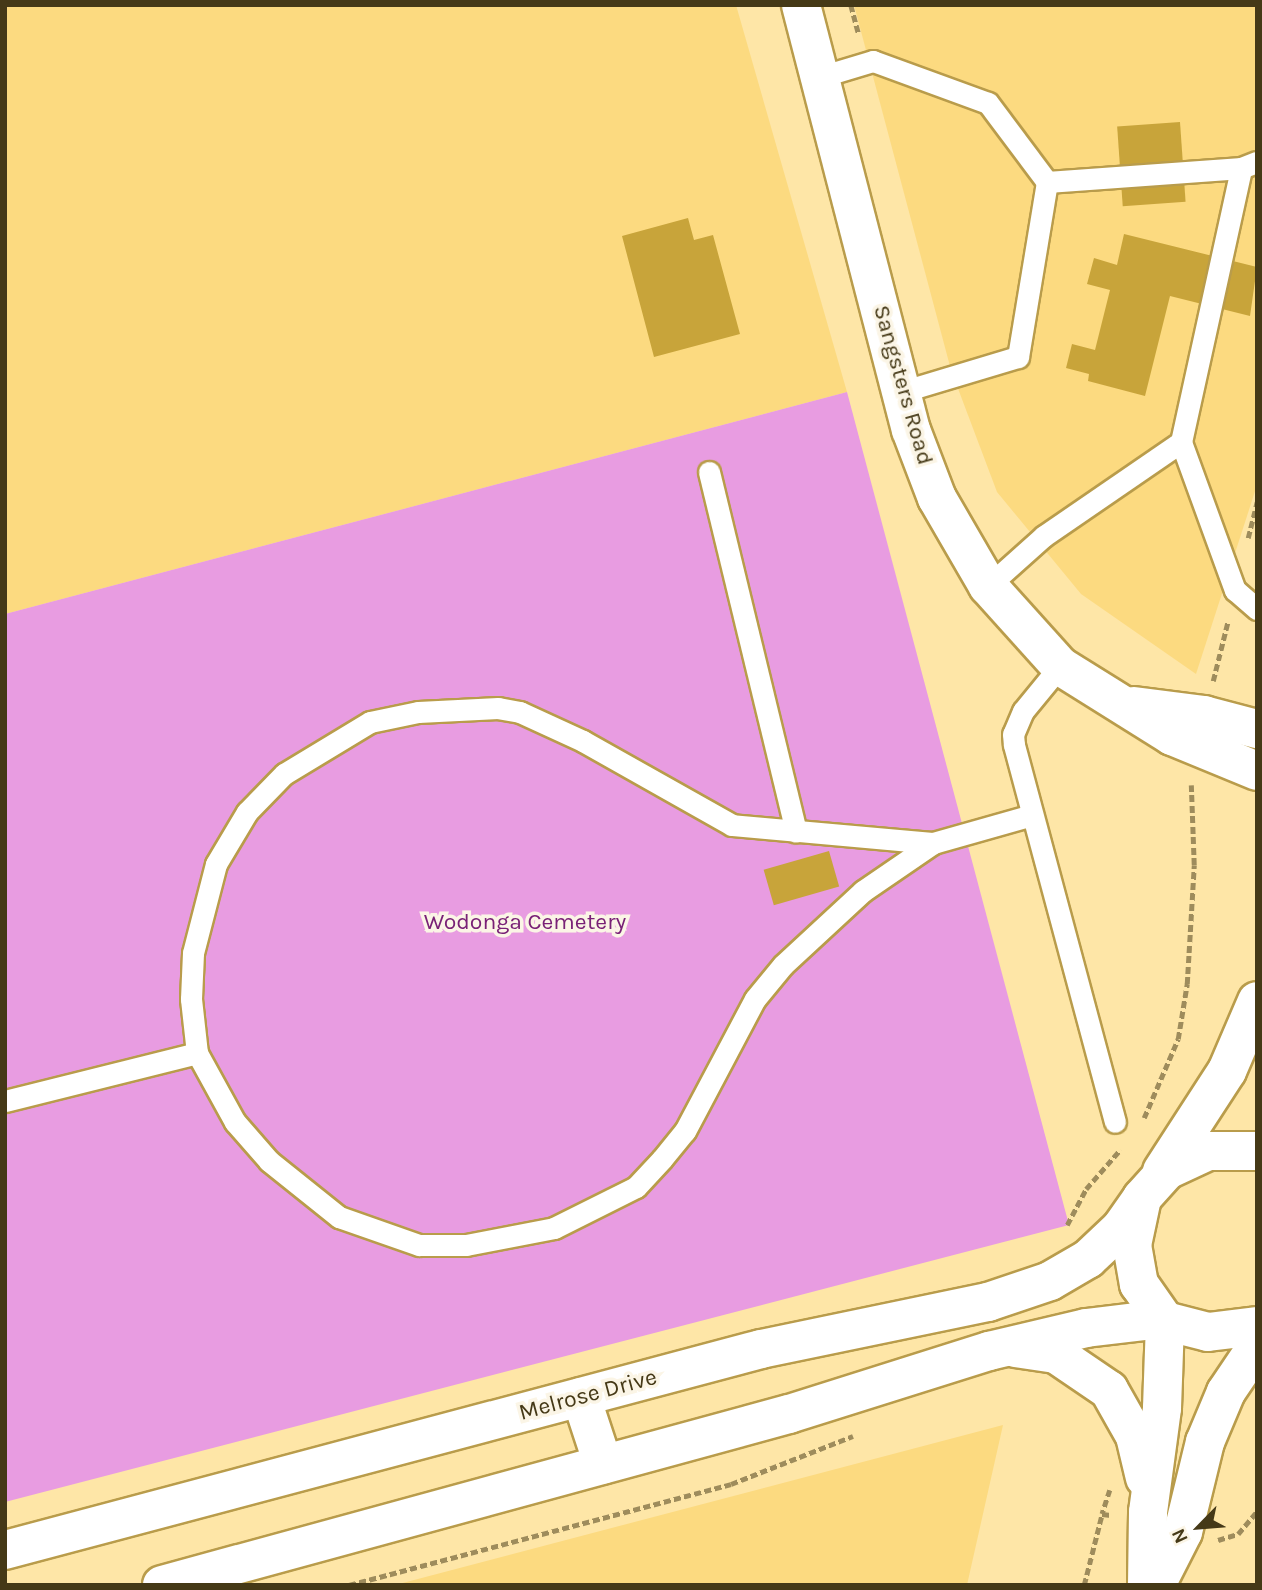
<!DOCTYPE html>
<style>
body{margin:0}
#map{position:relative;width:1262px;height:1590px;overflow:hidden;background:#fee6a7;font-family:Karla,sans-serif}
div>[style]{position:absolute}
.built>*{inset:0;background:#fcda80}
.green>*{inset:0;background:#e89ce1}
.building>*{inset:0;background:#c8a43a;transform-origin:0 0}
.path>*{height:4.5px;margin-top:-2.25px;transform-origin:0;background:repeating-linear-gradient(90deg,#9e8c5c 0 7px,transparent 0 10.5px)}
.roads{filter:drop-shadow(2px 0 #b99c4b) drop-shadow(-2px 0 #b99c4b) drop-shadow(0 2px #b99c4b) drop-shadow(0 -2px #b99c4b)}
.lane>*{height:21px;margin:-10.5px;padding:0 10.5px;transform-origin:10.5px;border-radius:10.5px;background:#fff}
.street>*{height:38px;margin:-19px;padding:0 19px;transform-origin:19px;border-radius:19px;background:#fff}
.secondary>*{height:38px;margin:-19px;padding:0 19px;transform-origin:19px;border-radius:19px;background:#fff}
span{translate:-50% -50%;white-space:nowrap;text-align:center;line-height:1.15;-webkit-text-stroke:7px #fbf5e6;paint-order:stroke}
.street-label{font-size:23px;color:#453917}
.park-label{font-size:23px;color:#792176}
.frame{position:absolute;inset:0;border:7px solid #453917;pointer-events:none}
.north{position:absolute;left:1164px;top:1492px;width:70px;height:70px;-webkit-text-stroke:5px #fbf5e6;paint-order:stroke;rotate:245deg;font-size:19px;font-weight:700;line-height:28px;text-align:center;color:#453917}
.north::after{content:'';display:block;margin:auto;width:24px;height:32px;background:#453917;clip-path:polygon(50% 0,100% 100%,50% 72%,0 100%)}
</style>
<div id="map">
<div class="built">
<div style="clip-path:polygon(5px 5px,736px 5px,847px 392px,5px 614px)"></div>
<div style="clip-path:polygon(854px 5px,1257px 5px,1257px 485px,1196px 674px,1081px 594px,997px 492px,951px 370px)"></div>
<div style="clip-path:polygon(1003px 1425px,967px 1585px,395px 1585px)"></div>
</div>
<div class="green">
<div style="clip-path:polygon(847px 392px,1069px 1225px,5px 1502px,5px 614px)"></div>
</div>
<div class="building">
<div style="left:1180px;top:122px;width:80px;height:63px;rotate:86deg"></div>
<div style="clip-path:polygon(688px 218px,694px 240px,713px 235px,740px 334px,654px 357px,622px 236px)"></div>
<div style="clip-path:polygon(1124px 234px,1257px 267px,1250px 316px,1170px 296px,1145px 396px,1088px 381px,1089px 374px,1066px 368px,1072px 344px,1095px 350px,1110px 290px,1087px 284px,1094px 258px,1117px 265px)"></div>
<div style="left:829px;top:851px;width:37px;height:68px;rotate:74deg"></div>
</div>
<div class="path">
<div style="left:851px;top:5px;width:31px;rotate:75deg"></div>
<div style="left:1248px;top:538px;width:37px;rotate:-76deg"></div>
<div style="left:1213px;top:681px;width:62px;rotate:-76deg"></div>
<div style="left:1144px;top:1118px;width:86px;rotate:-66.7deg"></div>
<div style="left:1178px;top:1039px;width:56px;rotate:-80.7deg"></div>
<div style="left:1187px;top:984px;width:119px;rotate:-86.6deg"></div>
<div style="left:1194px;top:865px;width:80px;rotate:-92.1deg"></div>
<div style="left:1067px;top:1225px;width:41px;rotate:-62.2deg"></div>
<div style="left:1086px;top:1189px;width:52px;rotate:-48.9deg"></div>
<div style="left:1110px;top:1490px;width:25px;rotate:108deg"></div>
<div style="left:1102px;top:1514px;width:9px;rotate:6deg"></div>
<div style="left:1218px;top:1540px;width:21px;rotate:-17deg"></div>
<div style="left:1238px;top:1534px;width:30px;rotate:-50deg"></div>
<div style="left:349px;top:1585px;width:395px;rotate:-14.8deg"></div>
<div style="left:731px;top:1484px;width:131px;rotate:-21.5deg"></div>
<div style="left:1084px;top:1585px;width:73px;rotate:-75.8deg"></div>
</div>
<div class="roads">
<div class="lane">
<div style="left:823px;top:76px;width:52px;rotate:-16.7deg"></div>
<div style="left:873px;top:61px;width:122px;rotate:20.1deg"></div>
<div style="left:988px;top:103px;width:99px;rotate:53.2deg"></div>
<div style="left:901px;top:392px;width:122px;rotate:-16.7deg"></div>
<div style="left:1018px;top:357px;width:177px;rotate:-80.6deg"></div>
<div style="left:1047px;top:182px;width:195px;rotate:-4.1deg"></div>
<div style="left:1181px;top:442px;width:158px;rotate:70deg"></div>
<div style="left:1235px;top:590px;width:29px;rotate:41deg"></div>
<div style="left:709px;top:472px;width:370px;rotate:76.4deg"></div>
<div style="left:988px;top:586px;width:75px;rotate:-41.8deg"></div>
<div style="left:1044px;top:536px;width:166px;rotate:-34.5deg"></div>
<div style="left:1181px;top:442px;width:280px;rotate:-77.6deg"></div>
<div style="left:1241px;top:168px;width:17px;rotate:-21deg"></div>
<div style="left:1060px;top:666px;width:58px;rotate:129.4deg"></div>
<div style="left:1023px;top:711px;width:25px;rotate:113deg"></div>
<div style="left:1013px;top:734px;width:11px;rotate:85deg"></div>
<div style="left:1014px;top:745px;width:390px;rotate:75deg"></div>
<div style="left:933px;top:843px;width:202px;rotate:-174.9deg"></div>
<div style="left:732px;top:825px;width:171px;rotate:-150.6deg"></div>
<div style="left:583px;top:741px;width:69px;rotate:-155.3deg"></div>
<div style="left:520px;top:712px;width:22px;rotate:-170deg"></div>
<div style="left:498px;top:708px;width:80px;rotate:177.1deg"></div>
<div style="left:418px;top:712px;width:49px;rotate:168.2deg"></div>
<div style="left:370px;top:722px;width:100px;rotate:148.8deg"></div>
<div style="left:284px;top:774px;width:53px;rotate:134.2deg"></div>
<div style="left:247px;top:812px;width:61px;rotate:120.8deg"></div>
<div style="left:216px;top:864px;width:92px;rotate:104.5deg"></div>
<div style="left:193px;top:953px;width:46px;rotate:92.5deg"></div>
<div style="left:191px;top:999px;width:54px;rotate:83.7deg"></div>
<div style="left:197px;top:1053px;width:79px;rotate:61.2deg"></div>
<div style="left:235px;top:1122px;width:52px;rotate:48.9deg"></div>
<div style="left:269px;top:1161px;width:90px;rotate:38.7deg"></div>
<div style="left:339px;top:1217px;width:85px;rotate:19.3deg"></div>
<div style="left:419px;top:1245px;width:47px"></div>
<div style="left:466px;top:1245px;width:90px;rotate:-10.9deg"></div>
<div style="left:554px;top:1228px;width:92px;rotate:-26.6deg"></div>
<div style="left:636px;top:1187px;width:38px;rotate:-47deg"></div>
<div style="left:662px;top:1159px;width:36px;rotate:-51deg"></div>
<div style="left:685px;top:1131px;width:149px;rotate:-62.1deg"></div>
<div style="left:755px;top:999px;width:44px;rotate:-50.5deg"></div>
<div style="left:783px;top:965px;width:109px;rotate:-42.8deg"></div>
<div style="left:863px;top:891px;width:85px;rotate:-34.4deg"></div>
<div style="left:933px;top:843px;width:103px;rotate:-15.8deg"></div>
<div style="left:5px;top:1101px;width:198px;rotate:-14deg"></div>
</div>
<div class="street">
<div style="left:801px;top:5px;width:439px;rotate:75.5deg"></div>
<div style="left:911px;top:430px;width:73px;rotate:69.1deg"></div>
<div style="left:937px;top:498px;width:102px;rotate:59.9deg"></div>
<div style="left:988px;top:586px;width:108px;rotate:48deg"></div>
<div style="left:1060px;top:666px;width:132px;rotate:32deg"></div>
<div style="left:1172px;top:736px;width:92px;rotate:22.4deg"></div>
<div style="left:1134px;top:706px;width:71px;rotate:7.3deg"></div>
<div style="left:1204px;top:715px;width:55px;rotate:14.8deg"></div>
</div>
<div class="secondary">
<div style="left:1257px;top:1151px;width:49px;rotate:180deg"></div>
<div style="left:1208px;top:1151px;width:45px;rotate:155.1deg"></div>
<div style="left:1167px;top:1170px;width:38px;rotate:132deg"></div>
<div style="left:1142px;top:1198px;width:48px;rotate:102deg"></div>
<div style="left:1132px;top:1245px;width:40px;rotate:80deg"></div>
<div style="left:1139px;top:1284px;width:45px;rotate:54.9deg"></div>
<div style="left:1165px;top:1321px;width:44px;rotate:14.3deg"></div>
<div style="left:1208px;top:1332px;width:49px;rotate:-7deg"></div>
<div style="left:1162px;top:1171px;width:119px;rotate:-57deg"></div>
<div style="left:1227px;top:1071px;width:76px;rotate:-66.8deg"></div>
<div style="left:1015px;top:1348px;width:41px;rotate:8.3deg"></div>
<div style="left:1056px;top:1354px;width:64px;rotate:34.2deg"></div>
<div style="left:1109px;top:1390px;width:53px;rotate:60.5deg"></div>
<div style="left:1135px;top:1436px;width:43px;rotate:76.6deg"></div>
<div style="left:581px;top:1397px;width:71px;rotate:71.8deg"></div>
<div style="left:5px;top:1550px;width:782px;rotate:-14.89deg"></div>
<div style="left:761px;top:1349px;width:232px;rotate:-11.7deg"></div>
<div style="left:988px;top:1302px;width:65px;rotate:-18.7deg"></div>
<div style="left:1050px;top:1281px;width:44px;rotate:-30.1deg"></div>
<div style="left:1088px;top:1259px;width:45px;rotate:-43.2deg"></div>
<div style="left:1121px;top:1228px;width:37px;rotate:-55deg"></div>
<div style="left:162px;top:1585px;width:650px;rotate:-15.26deg"></div>
<div style="left:789px;top:1414px;width:210px;rotate:-17.5deg"></div>
<div style="left:989px;top:1351px;width:100px;rotate:-13.3deg"></div>
<div style="left:1086px;top:1328px;width:77px;rotate:-6.8deg"></div>
<div style="left:1147px;top:1585px;width:73px;rotate:-89.2deg"></div>
<div style="left:1148px;top:1512px;width:105px;rotate:-82.3deg"></div>
<div style="left:1162px;top:1408px;width:87px;rotate:-88deg"></div>
<div style="left:1156px;top:1585px;width:59px;rotate:-63deg"></div>
<div style="left:1183px;top:1532px;width:93px;rotate:-76.3deg"></div>
<div style="left:1205px;top:1442px;width:54px;rotate:-67.2deg"></div>
<div style="left:1226px;top:1392px;width:55px;rotate:-56deg"></div>
</div>
</div>
<div class="street-label">
<span style="left:903px;top:385px;rotate:74deg">Sangsters Road</span>
<span style="left:588px;top:1395px;rotate:-15deg">Melrose Drive</span>
</div>
<div class="park-label">
<span style="left:525px;top:922px">Wodonga Cemetery</span>
</div>
<div class="frame"></div>
<div class="north">N</div>
</div>
